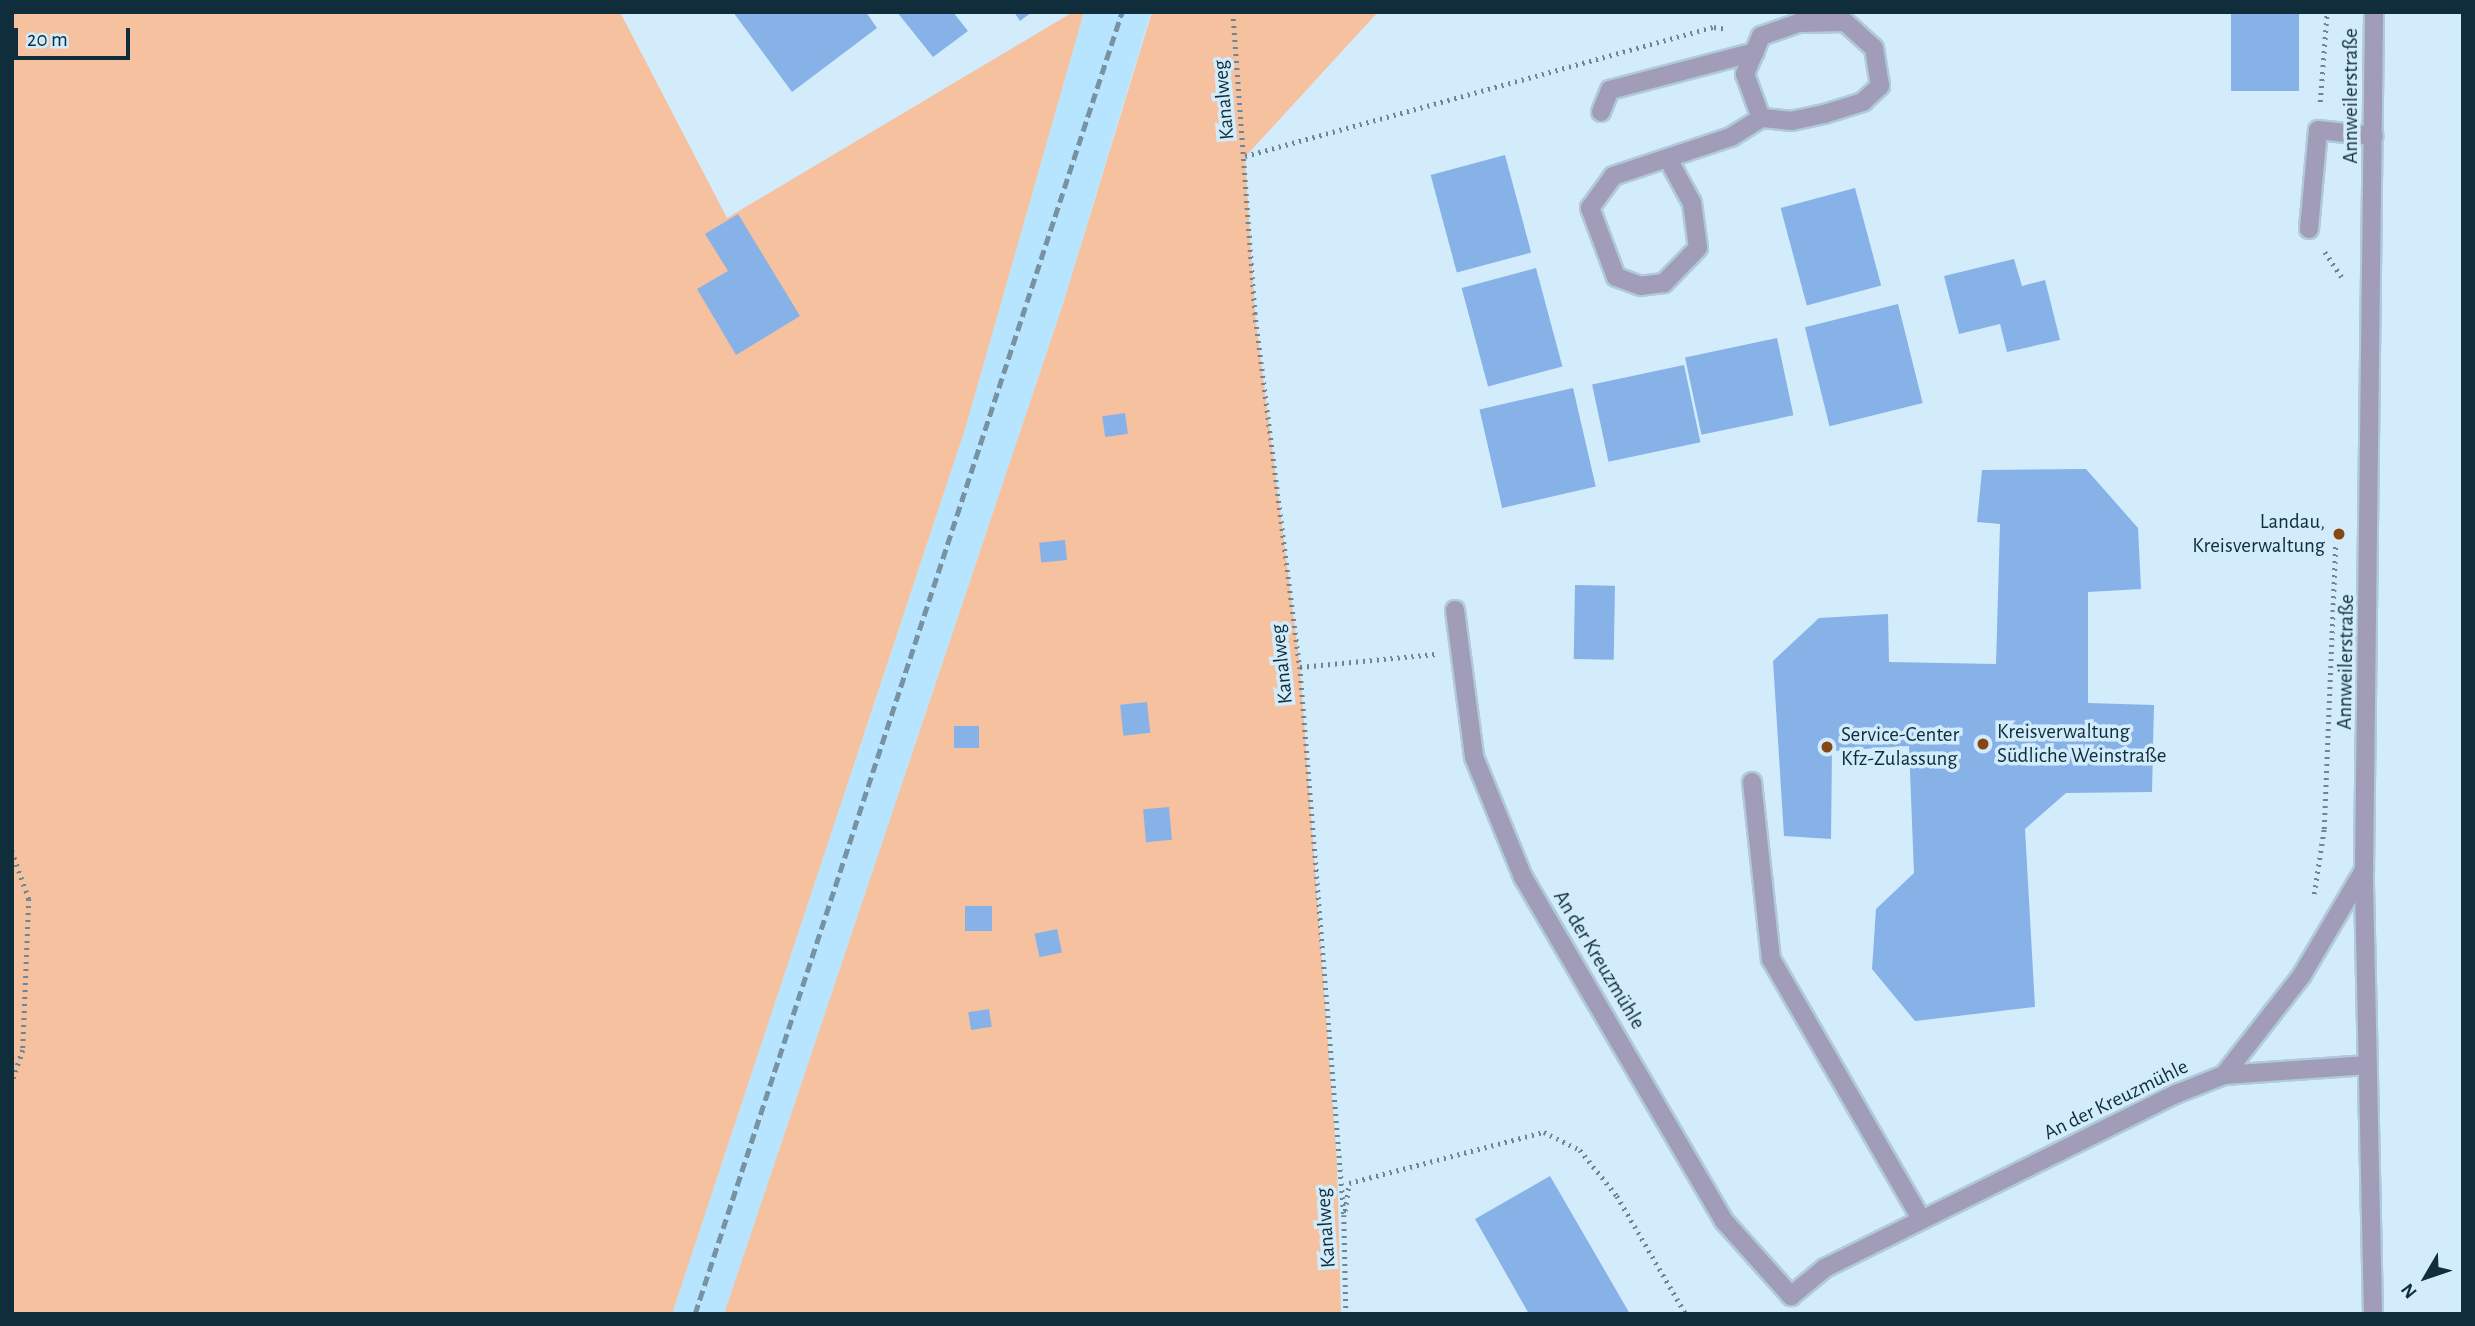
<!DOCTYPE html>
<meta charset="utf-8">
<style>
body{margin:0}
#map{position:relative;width:2475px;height:1326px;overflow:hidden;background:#d2ecfc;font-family:"Alegreya Sans",sans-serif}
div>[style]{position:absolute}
.built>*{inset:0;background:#b7e4ff}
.green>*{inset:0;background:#f6c19e}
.building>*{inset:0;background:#87b2e7;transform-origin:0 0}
.path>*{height:4.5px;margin-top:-2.25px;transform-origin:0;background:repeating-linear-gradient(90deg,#6b8696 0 2px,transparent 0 7px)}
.roads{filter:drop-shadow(2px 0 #afcad9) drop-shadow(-2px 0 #afcad9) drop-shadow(0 2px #afcad9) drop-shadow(0 -2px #afcad9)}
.minor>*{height:18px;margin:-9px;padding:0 9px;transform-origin:9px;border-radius:9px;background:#a19cb7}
.rail>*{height:5px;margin-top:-2.5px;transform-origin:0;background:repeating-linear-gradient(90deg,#7793a2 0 10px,transparent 0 15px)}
.dots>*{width:19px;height:19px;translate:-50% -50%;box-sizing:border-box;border:4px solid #d2ecfc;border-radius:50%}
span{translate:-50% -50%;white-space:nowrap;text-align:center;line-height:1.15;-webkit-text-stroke:7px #d2ecfc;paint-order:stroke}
.street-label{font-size:21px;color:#102d3c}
.poi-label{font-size:21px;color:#102d3c}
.right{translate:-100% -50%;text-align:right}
.left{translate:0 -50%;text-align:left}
.frame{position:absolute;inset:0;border:14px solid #102d3c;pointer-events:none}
.north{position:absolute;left:2391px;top:1242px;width:70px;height:70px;-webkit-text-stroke:5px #d2ecfc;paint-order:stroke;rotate:231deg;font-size:19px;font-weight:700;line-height:28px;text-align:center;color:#102d3c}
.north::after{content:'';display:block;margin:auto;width:24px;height:32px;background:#102d3c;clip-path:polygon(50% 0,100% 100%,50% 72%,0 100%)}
.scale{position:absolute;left:14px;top:28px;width:116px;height:32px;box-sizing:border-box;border:4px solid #102d3c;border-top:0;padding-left:9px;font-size:21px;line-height:24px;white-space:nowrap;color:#102d3c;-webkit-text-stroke:5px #d2ecfc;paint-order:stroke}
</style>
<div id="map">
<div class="built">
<div style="clip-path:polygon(1084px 12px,1151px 12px,1063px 304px,724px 1314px,672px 1314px,966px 426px)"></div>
</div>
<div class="green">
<div style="clip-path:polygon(12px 12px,620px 12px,727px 218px,1073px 12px,1084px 12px,966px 426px,672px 1314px,12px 1314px)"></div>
<div style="clip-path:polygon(1152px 12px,1378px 12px,1245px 157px,1255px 313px,1300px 667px,1337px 1162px,1341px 1314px,724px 1314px,1063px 304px)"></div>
</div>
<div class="building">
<div style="clip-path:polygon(733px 12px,866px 12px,877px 28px,792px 92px)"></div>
<div style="clip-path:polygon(897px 12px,953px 12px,968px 31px,933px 57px)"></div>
<div style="clip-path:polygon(1014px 12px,1032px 12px,1020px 21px)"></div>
<div style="left:2231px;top:12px;width:68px;height:79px"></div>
<div style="left:1505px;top:155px;width:101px;height:77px;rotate:75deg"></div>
<div style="left:1855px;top:188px;width:101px;height:77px;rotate:75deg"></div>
<div style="clip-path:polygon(738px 214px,800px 316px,736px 355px,697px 289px,728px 271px,705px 234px)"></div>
<div style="clip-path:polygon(2014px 259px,2022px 286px,2045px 280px,2060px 340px,2007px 352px,2000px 324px,1959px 334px,1944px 276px)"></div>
<div style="left:1536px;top:268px;width:102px;height:77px;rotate:75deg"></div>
<div style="left:1898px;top:304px;width:102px;height:96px;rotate:76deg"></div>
<div style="left:1777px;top:338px;width:79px;height:94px;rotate:78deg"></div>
<div style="left:1684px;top:365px;width:79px;height:94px;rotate:78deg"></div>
<div style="left:1573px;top:388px;width:101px;height:96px;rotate:77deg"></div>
<div style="left:1125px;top:413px;width:21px;height:23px;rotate:82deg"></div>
<div style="clip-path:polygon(2086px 469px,2138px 528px,2141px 589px,2088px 592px,2088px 703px,2154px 705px,2152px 792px,2066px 793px,2025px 829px,2035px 1007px,1915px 1021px,1872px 969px,1876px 909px,1914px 873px,1909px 746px,1832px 751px,1831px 839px,1784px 836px,1773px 661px,1819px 618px,1888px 614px,1889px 662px,1996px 664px,2000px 524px,1977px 522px,1982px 470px)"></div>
<div style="left:1065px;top:540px;width:20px;height:26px;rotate:84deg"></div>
<div style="left:1575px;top:585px;width:40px;height:74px;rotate:1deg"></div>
<div style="left:1147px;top:702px;width:31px;height:27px;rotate:84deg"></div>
<div style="left:954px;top:726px;width:25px;height:22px"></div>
<div style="left:1169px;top:807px;width:33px;height:26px;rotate:85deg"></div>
<div style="left:965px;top:906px;width:27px;height:25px"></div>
<div style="left:1057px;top:929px;width:24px;height:23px;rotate:78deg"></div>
<div style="left:989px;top:1009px;width:18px;height:21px;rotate:81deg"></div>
<div style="clip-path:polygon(1550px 1176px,1630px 1314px,1529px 1314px,1475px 1219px)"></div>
</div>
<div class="path">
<div style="left:1233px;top:12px;width:302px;rotate:85.8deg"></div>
<div style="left:1255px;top:313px;width:357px;rotate:82.8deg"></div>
<div style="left:1300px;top:667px;width:550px;rotate:85.41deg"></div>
<div style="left:1344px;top:1215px;width:99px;rotate:88.8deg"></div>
<div style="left:2320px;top:102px;width:90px;rotate:-85.6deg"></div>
<div style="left:1245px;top:156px;width:486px;rotate:-15.4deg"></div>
<div style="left:1714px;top:27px;width:12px;rotate:9deg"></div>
<div style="left:2325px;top:252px;width:30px;rotate:56deg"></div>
<div style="left:1300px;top:667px;width:136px;rotate:-5.5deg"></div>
<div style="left:12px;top:851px;width:51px;rotate:70.5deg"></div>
<div style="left:29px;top:899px;width:151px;rotate:92.3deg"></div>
<div style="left:23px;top:1050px;width:34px;rotate:109deg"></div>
<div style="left:2314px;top:894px;width:66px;rotate:-81.3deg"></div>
<div style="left:2324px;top:829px;width:300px;rotate:-87.7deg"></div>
<div style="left:1345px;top:1211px;width:28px;rotate:-82deg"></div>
<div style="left:1349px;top:1183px;width:202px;rotate:-14.7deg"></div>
<div style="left:1544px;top:1132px;width:40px;rotate:26.6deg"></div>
<div style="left:1580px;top:1150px;width:59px;rotate:51.2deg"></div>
<div style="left:1617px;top:1196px;width:137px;rotate:59.7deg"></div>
</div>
<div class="roads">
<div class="minor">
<div style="left:1845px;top:22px;width:39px;rotate:42deg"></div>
<div style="left:1874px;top:48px;width:38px;rotate:81deg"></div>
<div style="left:1880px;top:86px;width:23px;rotate:137deg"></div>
<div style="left:1863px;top:102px;width:41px;rotate:162.9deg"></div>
<div style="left:1824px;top:114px;width:33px;rotate:168deg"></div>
<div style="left:1792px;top:121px;width:31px;rotate:-174deg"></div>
<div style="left:1761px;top:118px;width:47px;rotate:-110deg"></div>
<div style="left:1745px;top:74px;width:41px;rotate:-67.2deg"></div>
<div style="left:1761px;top:36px;width:39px;rotate:-19deg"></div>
<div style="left:1798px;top:23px;width:47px;rotate:-1.2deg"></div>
<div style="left:1601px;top:112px;width:24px;rotate:-68deg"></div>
<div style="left:1610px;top:90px;width:150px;rotate:-14.7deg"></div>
<div style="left:1668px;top:159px;width:50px;rotate:61.4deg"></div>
<div style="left:1692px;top:203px;width:45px;rotate:82.4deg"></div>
<div style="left:1698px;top:248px;width:49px;rotate:134.2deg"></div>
<div style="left:1664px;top:283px;width:23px;rotate:173deg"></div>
<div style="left:1641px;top:286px;width:27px;rotate:-160deg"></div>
<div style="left:1616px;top:277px;width:74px;rotate:-110.6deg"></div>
<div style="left:1590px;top:208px;width:39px;rotate:-54deg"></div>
<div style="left:1613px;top:176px;width:124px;rotate:-18.3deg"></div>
<div style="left:1731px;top:137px;width:36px;rotate:-32deg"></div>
<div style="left:2309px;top:229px;width:99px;rotate:-84.8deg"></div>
<div style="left:2318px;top:130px;width:56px;rotate:6.1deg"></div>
<div style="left:1455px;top:610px;width:148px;rotate:82.6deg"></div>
<div style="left:1474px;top:757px;width:130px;rotate:67.8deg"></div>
<div style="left:1523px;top:877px;width:398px;rotate:59.7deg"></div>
<div style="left:1724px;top:1221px;width:101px;rotate:48.2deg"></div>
<div style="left:1791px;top:1296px;width:44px;rotate:-39.5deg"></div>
<div style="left:1825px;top:1268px;width:392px;rotate:-26.4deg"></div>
<div style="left:2176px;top:1094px;width:52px;rotate:-21.6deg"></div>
<div style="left:2224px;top:1075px;width:144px;rotate:-4deg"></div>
<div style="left:1752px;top:782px;width:178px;rotate:83.9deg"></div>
<div style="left:1771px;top:959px;width:300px;rotate:60deg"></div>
<div style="left:2224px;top:1075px;width:127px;rotate:-52deg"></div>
<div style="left:2302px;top:975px;width:122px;rotate:-59.4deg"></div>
<div style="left:2373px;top:1314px;width:444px;rotate:-91.2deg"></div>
<div style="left:2364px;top:870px;width:858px;rotate:-89.33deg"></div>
</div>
</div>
<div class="rail">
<div style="left:695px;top:1314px;width:1370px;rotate:-71.84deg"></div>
</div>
<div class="dots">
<div style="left:2339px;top:534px;background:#884712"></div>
<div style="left:1983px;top:744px;background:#884712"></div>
<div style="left:1827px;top:747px;background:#884712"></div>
</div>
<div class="street-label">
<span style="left:2351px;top:96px;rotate:-90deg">Annweilerstraße</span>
<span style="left:1224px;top:100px;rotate:-95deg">Kanalweg</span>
<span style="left:2346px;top:662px;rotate:-89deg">Annweilerstraße</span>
<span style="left:1282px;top:664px;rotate:-96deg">Kanalweg</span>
<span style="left:1599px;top:960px;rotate:59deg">An der Kreuzmühle</span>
<span style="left:2116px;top:1100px;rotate:-26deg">An der Kreuzmühle</span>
<span style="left:1326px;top:1228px;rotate:-94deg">Kanalweg</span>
</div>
<div class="poi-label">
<span class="right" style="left:2325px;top:534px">Landau,<br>Kreisverwaltung</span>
<span class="left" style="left:1997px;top:744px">Kreisverwaltung<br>Südliche Weinstraße</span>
<span class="left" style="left:1841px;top:747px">Service-Center<br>Kfz-Zulassung</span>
</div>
<div class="frame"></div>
<div class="north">N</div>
<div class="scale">20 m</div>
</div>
